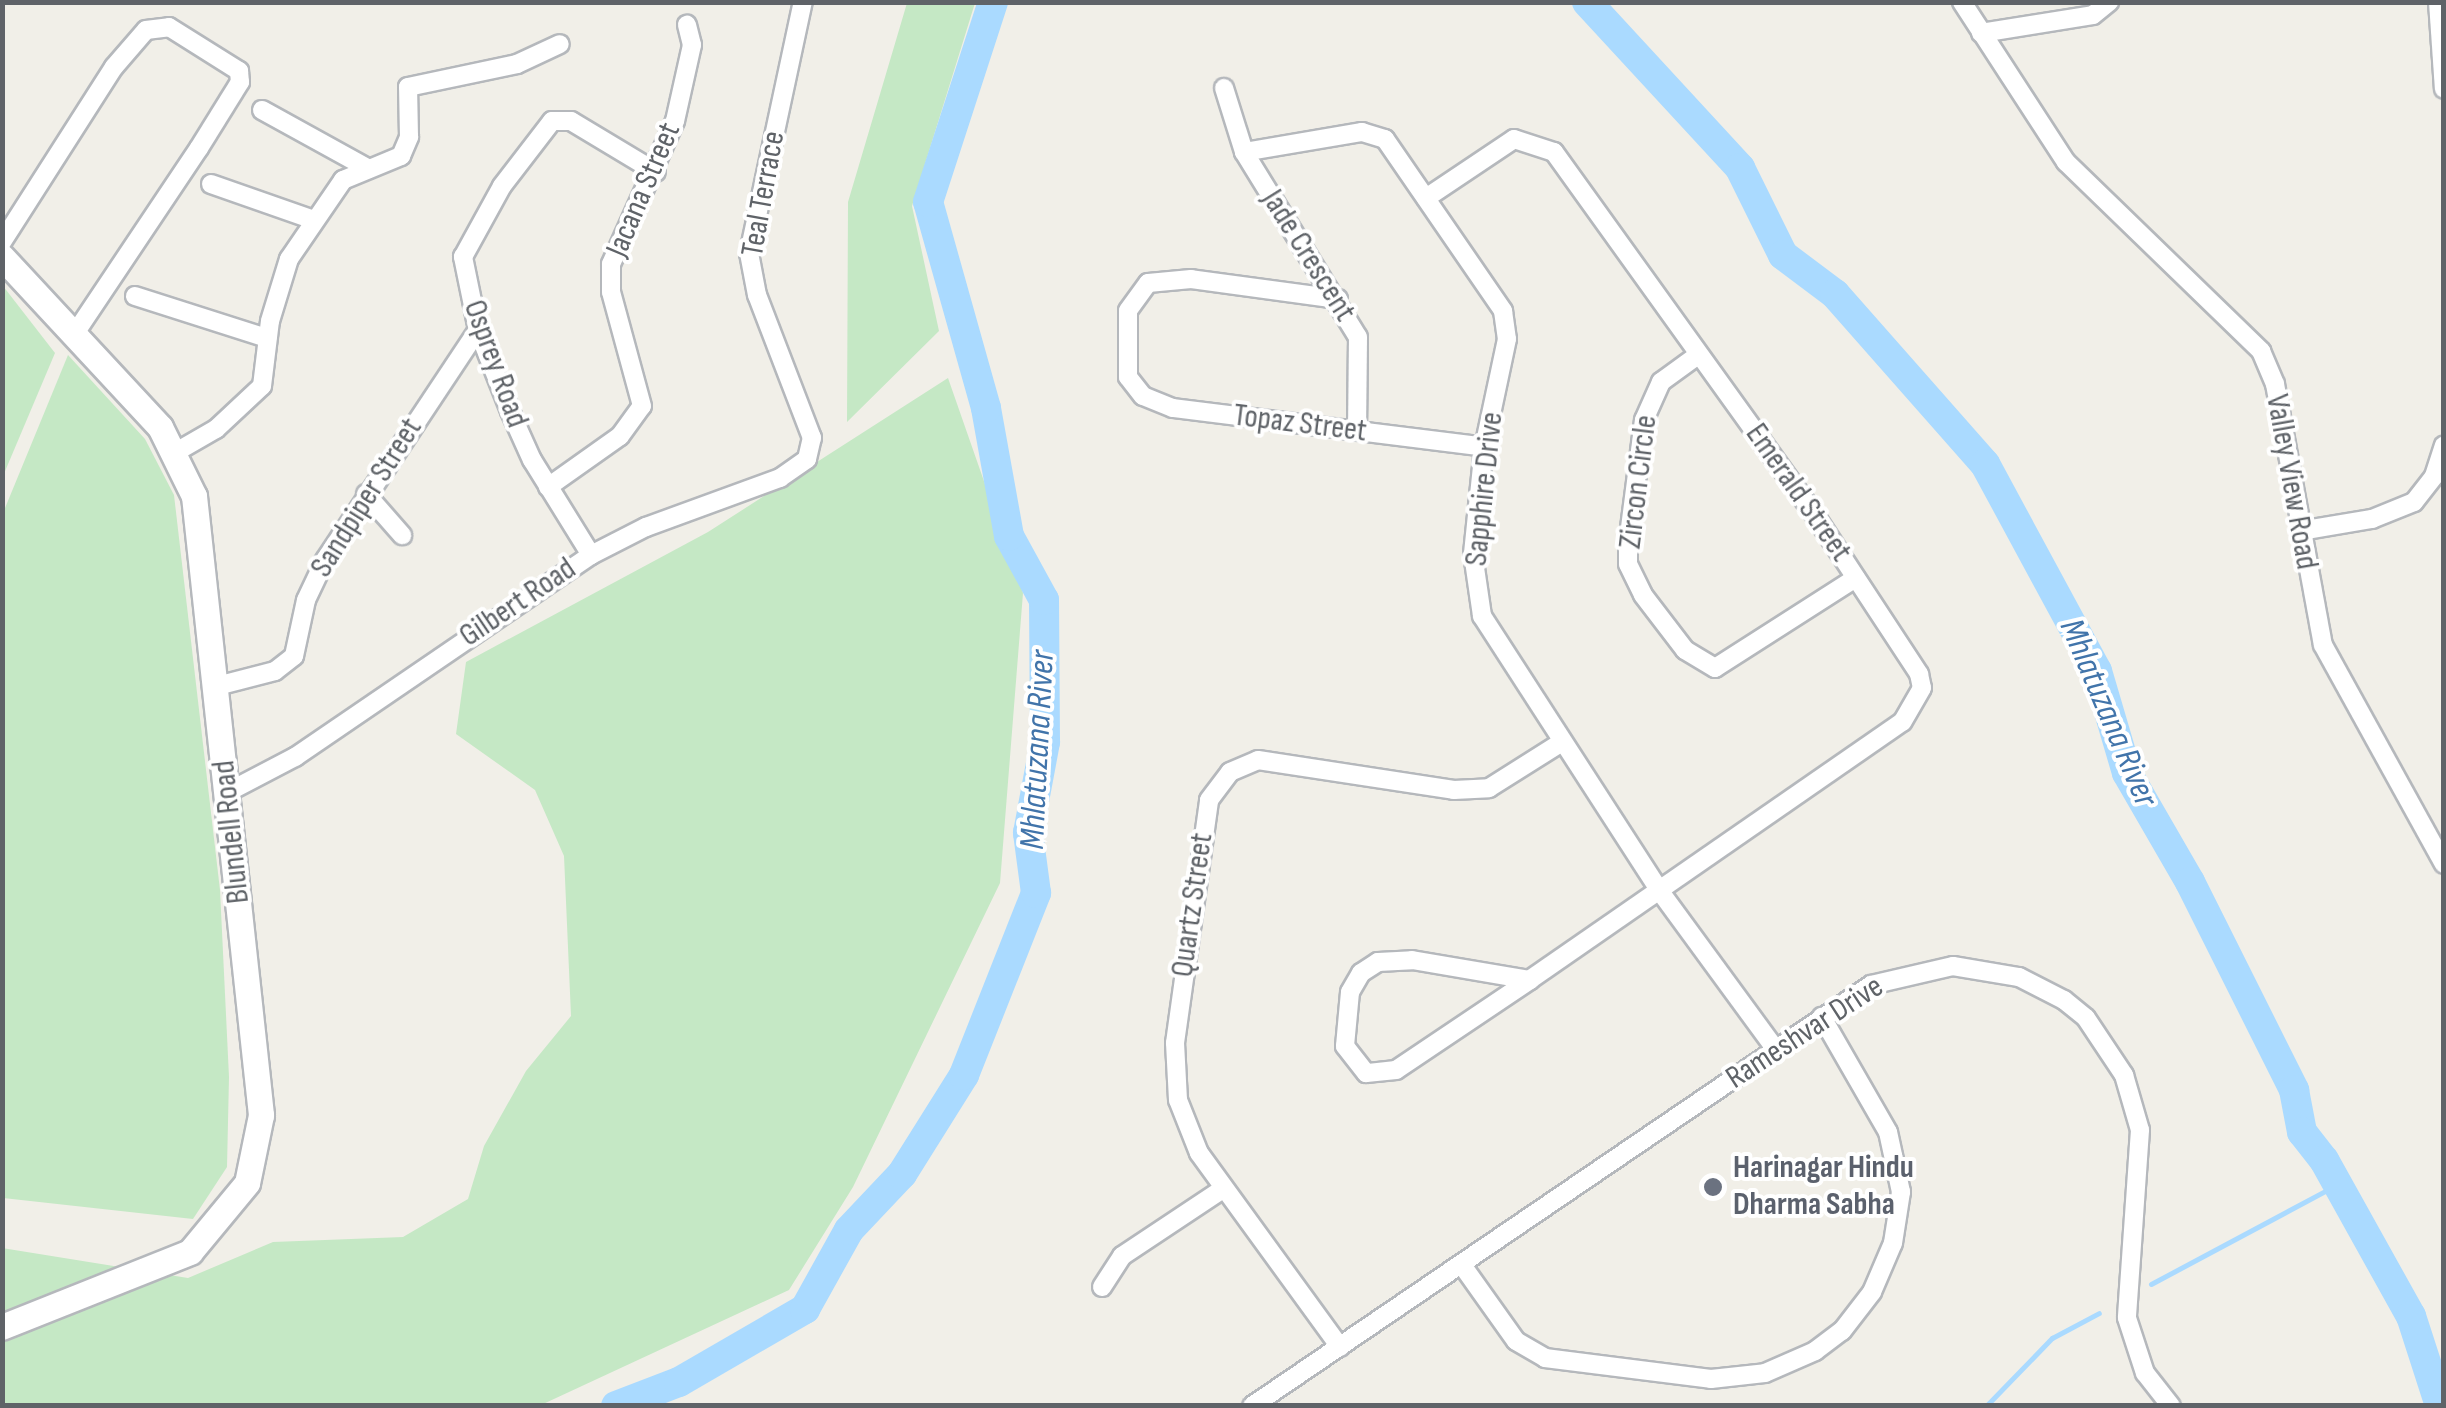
<!DOCTYPE html>
<style>
body{margin:0}
#map{position:relative;width:2446px;height:1408px;overflow:hidden;background:#f1efe8;font-family:"Sofia Sans Condensed",sans-serif}
div>[style]{position:absolute}
.green>*{inset:0;background:#c5e8c5}
.stream>*{height:5px;margin:-2.5px;padding:0 2.5px;transform-origin:2.5px;border-radius:2.5px;background:#aadaff}
.river>*{height:30px;margin:-15px;padding:0 15px;transform-origin:15px;border-radius:15px;background:#aadaff}
.roads{filter:drop-shadow(2px 0 #b5b8bc) drop-shadow(-2px 0 #b5b8bc) drop-shadow(0 2px #b5b8bc) drop-shadow(0 -2px #b5b8bc)}
.street>*{height:18px;margin:-9px;padding:0 9px;transform-origin:9px;border-radius:9px;background:#fff}
.secondary>*{height:25px;margin:-12.5px;padding:0 12.5px;transform-origin:12.5px;border-radius:12.5px;background:#fff}
.dots>*{width:28px;height:28px;translate:-50% -50%;box-sizing:border-box;border:5px solid #fff;border-radius:50%}
span{translate:-50% -50%;white-space:nowrap;text-align:center;line-height:1.15;-webkit-text-stroke:8px #fff;paint-order:stroke}
.street-label{font-size:32px;color:#5f6368}
.worship-label{font-size:32px;color:#5b616d;font-weight:700}
.left{translate:0 -50%;text-align:left}
.water-label{font-size:35px;color:#4174aa;font-style:italic}
.frame{position:absolute;inset:0;border:5px solid #5f6368;pointer-events:none}
</style>
<div id="map">
<div class="green">
<div style="clip-path:polygon(907px 3px,975px 3px,912px 206px,939px 331px,847px 422px,848px 202px)"></div>
<div style="clip-path:polygon(3px 286px,55px 353px,3px 476px)"></div>
<div style="clip-path:polygon(68px 355px,145px 439px,174px 495px,220px 890px,229px 1077px,227px 1167px,193px 1219px,3px 1198px,3px 513px)"></div>
<div style="clip-path:polygon(948px 378px,1023px 593px,1000px 883px,853px 1187px,789px 1290px,541px 1405px,3px 1405px,2px 1248px,188px 1278px,273px 1242px,403px 1237px,468px 1199px,484px 1146px,526px 1071px,571px 1016px,564px 856px,535px 790px,456px 734px,466px 662px,708px 532px)"></div>
</div>
<div class="stream">
<div style="left:2151px;top:1284px;width:212px;rotate:-28.1deg"></div>
<div style="left:1986px;top:1406px;width:95px;rotate:-45.9deg"></div>
<div style="left:2052px;top:1338px;width:53px;rotate:-28deg"></div>
</div>
<div class="river">
<div style="left:1587px;top:2px;width:226px;rotate:47.3deg"></div>
<div style="left:1740px;top:168px;width:97px;rotate:63.7deg"></div>
<div style="left:1783px;top:255px;width:65px;rotate:36.9deg"></div>
<div style="left:1835px;top:294px;width:227px;rotate:48.6deg"></div>
<div style="left:1985px;top:464px;width:235px;rotate:61.6deg"></div>
<div style="left:2097px;top:671px;width:106px;rotate:73.6deg"></div>
<div style="left:2127px;top:773px;width:126px;rotate:60deg"></div>
<div style="left:2190px;top:882px;width:233px;rotate:63.4deg"></div>
<div style="left:2294px;top:1090px;width:43px;rotate:79.2deg"></div>
<div style="left:2302px;top:1132px;width:36px;rotate:52deg"></div>
<div style="left:2324px;top:1160px;width:179px;rotate:60.9deg"></div>
<div style="left:2411px;top:1316px;width:95px;rotate:72.1deg"></div>
<div style="left:616px;top:1406px;width:67px;rotate:-20.9deg"></div>
<div style="left:679px;top:1382px;width:146px;rotate:-30.1deg"></div>
<div style="left:805px;top:1309px;width:90px;rotate:-60.9deg"></div>
<div style="left:849px;top:1230px;width:77px;rotate:-46.6deg"></div>
<div style="left:902px;top:1174px;width:117px;rotate:-57.9deg"></div>
<div style="left:964px;top:1075px;width:196px;rotate:-68.4deg"></div>
<div style="left:1036px;top:893px;width:61px;rotate:-97.6deg"></div>
<div style="left:1028px;top:833px;width:93px;rotate:-79.4deg"></div>
<div style="left:1045px;top:742px;width:142px;rotate:-90.4deg"></div>
<div style="left:1044px;top:600px;width:73px;rotate:-118.7deg"></div>
<div style="left:1009px;top:536px;width:130px;rotate:-100.2deg"></div>
<div style="left:986px;top:408px;width:214px;rotate:-105.7deg"></div>
<div style="left:928px;top:202px;width:210px;rotate:-72deg"></div>
</div>
<div class="roads">
<div class="street">
<div style="left:1962px;top:2px;width:191px;rotate:57deg"></div>
<div style="left:2066px;top:162px;width:272px;rotate:44.1deg"></div>
<div style="left:2261px;top:351px;width:36px;rotate:67deg"></div>
<div style="left:2275px;top:384px;width:265px;rotate:79.6deg"></div>
<div style="left:2323px;top:645px;width:250px;rotate:61.1deg"></div>
<div style="left:2438px;top:2px;width:87px;rotate:86.1deg"></div>
<div style="left:1981px;top:33px;width:113px;rotate:-9.1deg"></div>
<div style="left:2093px;top:15px;width:21px;rotate:-39deg"></div>
<div style="left:1224px;top:88px;width:67px;rotate:72.6deg"></div>
<div style="left:1244px;top:152px;width:217px;rotate:58.4deg"></div>
<div style="left:1358px;top:337px;width:93px;rotate:90.6deg"></div>
<div style="left:262px;top:110px;width:122px;rotate:28.9deg"></div>
<div style="left:1244px;top:152px;width:120px;rotate:-9.6deg"></div>
<div style="left:1362px;top:132px;width:24px;rotate:17deg"></div>
<div style="left:1385px;top:139px;width:209px;rotate:55.5deg"></div>
<div style="left:1503px;top:311px;width:28px;rotate:82deg"></div>
<div style="left:1507px;top:339px;width:110px;rotate:102deg"></div>
<div style="left:1484px;top:447px;width:108px;rotate:95.9deg"></div>
<div style="left:1473px;top:554px;width:63px;rotate:81.7deg"></div>
<div style="left:1482px;top:616px;width:326px;rotate:57.1deg"></div>
<div style="left:1659px;top:890px;width:198px;rotate:53.8deg"></div>
<div style="left:211px;top:184px;width:109px;rotate:19.3deg"></div>
<div style="left:1426px;top:198px;width:106px;rotate:-33.8deg"></div>
<div style="left:1514px;top:139px;width:42px;rotate:18deg"></div>
<div style="left:1554px;top:152px;width:449px;rotate:54.3deg"></div>
<div style="left:1816px;top:517px;width:188px;rotate:56.7deg"></div>
<div style="left:1919px;top:674px;width:14px;rotate:78deg"></div>
<div style="left:1922px;top:688px;width:39px;rotate:120deg"></div>
<div style="left:1902px;top:722px;width:453px;rotate:145.3deg"></div>
<div style="left:1530px;top:980px;width:161px;rotate:146.1deg"></div>
<div style="left:1396px;top:1070px;width:30px;rotate:174deg"></div>
<div style="left:1366px;top:1073px;width:34px;rotate:-128deg"></div>
<div style="left:1345px;top:1046px;width:54px;rotate:-84.7deg"></div>
<div style="left:1350px;top:992px;width:22px;rotate:-60deg"></div>
<div style="left:1361px;top:973px;width:20px;rotate:-33deg"></div>
<div style="left:1378px;top:962px;width:34px;rotate:-3deg"></div>
<div style="left:1412px;top:960px;width:120px;rotate:9.6deg"></div>
<div style="left:2px;top:242px;width:208px;rotate:-57.4deg"></div>
<div style="left:114px;top:67px;width:49px;rotate:-49.1deg"></div>
<div style="left:146px;top:30px;width:23px;rotate:-7deg"></div>
<div style="left:169px;top:27px;width:83px;rotate:32.2deg"></div>
<div style="left:239px;top:71px;width:11px;rotate:85deg"></div>
<div style="left:240px;top:82px;width:78px;rotate:121.8deg"></div>
<div style="left:199px;top:148px;width:221px;rotate:123.8deg"></div>
<div style="left:135px;top:296px;width:139px;rotate:17.7deg"></div>
<div style="left:1338px;top:299px;width:148px;rotate:-172.3deg"></div>
<div style="left:1191px;top:279px;width:43px;rotate:174.7deg"></div>
<div style="left:1148px;top:283px;width:34px;rotate:126deg"></div>
<div style="left:1128px;top:311px;width:66px;rotate:90deg"></div>
<div style="left:1128px;top:377px;width:24px;rotate:52deg"></div>
<div style="left:1143px;top:396px;width:32px;rotate:22deg"></div>
<div style="left:1173px;top:408px;width:313px;rotate:7.1deg"></div>
<div style="left:1698px;top:355px;width:46px;rotate:143.9deg"></div>
<div style="left:1661px;top:382px;width:42px;rotate:114.1deg"></div>
<div style="left:1644px;top:420px;width:124px;rotate:97.4deg"></div>
<div style="left:1628px;top:543px;width:21px;rotate:90deg"></div>
<div style="left:1628px;top:564px;width:34px;rotate:64deg"></div>
<div style="left:1643px;top:595px;width:69px;rotate:52.6deg"></div>
<div style="left:1685px;top:650px;width:35px;rotate:31deg"></div>
<div style="left:1715px;top:668px;width:167px;rotate:-32.6deg"></div>
<div style="left:176px;top:452px;width:46px;rotate:-29.9deg"></div>
<div style="left:216px;top:429px;width:63px;rotate:-43.1deg"></div>
<div style="left:262px;top:386px;width:65px;rotate:-83deg"></div>
<div style="left:270px;top:321px;width:65px;rotate:-73deg"></div>
<div style="left:289px;top:259px;width:96px;rotate:-55.6deg"></div>
<div style="left:343px;top:180px;width:63px;rotate:-22.5deg"></div>
<div style="left:401px;top:156px;width:21px;rotate:-67deg"></div>
<div style="left:409px;top:137px;width:50px;rotate:-91.1deg"></div>
<div style="left:408px;top:87px;width:111px;rotate:-11.9deg"></div>
<div style="left:517px;top:64px;width:47px;rotate:-24.9deg"></div>
<div style="left:548px;top:487px;width:88px;rotate:-35.3deg"></div>
<div style="left:620px;top:436px;width:37px;rotate:-54deg"></div>
<div style="left:642px;top:406px;width:118px;rotate:-105.2deg"></div>
<div style="left:611px;top:292px;width:28px;rotate:-90deg"></div>
<div style="left:611px;top:264px;width:157px;rotate:-65.9deg"></div>
<div style="left:675px;top:121px;width:78px;rotate:-77.4deg"></div>
<div style="left:692px;top:45px;width:21px;rotate:-104deg"></div>
<div style="left:366px;top:494px;width:55px;rotate:48.7deg"></div>
<div style="left:2300px;top:531px;width:73px;rotate:-9.5deg"></div>
<div style="left:2372px;top:519px;width:45px;rotate:-22deg"></div>
<div style="left:2414px;top:502px;width:33px;rotate:-52deg"></div>
<div style="left:2434px;top:476px;width:32px;rotate:-72deg"></div>
<div style="left:591px;top:555px;width:112px;rotate:-121.8deg"></div>
<div style="left:532px;top:460px;width:54px;rotate:-114.2deg"></div>
<div style="left:510px;top:411px;width:87px;rotate:-111.6deg"></div>
<div style="left:478px;top:330px;width:75px;rotate:-101.6deg"></div>
<div style="left:463px;top:257px;width:81px;rotate:-61.2deg"></div>
<div style="left:502px;top:186px;width:82px;rotate:-52.4deg"></div>
<div style="left:552px;top:121px;width:19px"></div>
<div style="left:571px;top:121px;width:99px;rotate:31deg"></div>
<div style="left:217px;top:686px;width:60px;rotate:-14.5deg"></div>
<div style="left:275px;top:671px;width:24px;rotate:-38deg"></div>
<div style="left:294px;top:656px;width:57px;rotate:-77.9deg"></div>
<div style="left:306px;top:600px;width:44px;rotate:-64.6deg"></div>
<div style="left:325px;top:560px;width:276px;rotate:-56.4deg"></div>
<div style="left:228px;top:792px;width:76px;rotate:-27.6deg"></div>
<div style="left:295px;top:757px;width:358px;rotate:-34.3deg"></div>
<div style="left:591px;top:555px;width:62px;rotate:-27deg"></div>
<div style="left:646px;top:527px;width:143px;rotate:-20.1deg"></div>
<div style="left:780px;top:478px;width:33px;rotate:-35deg"></div>
<div style="left:807px;top:459px;width:22px;rotate:-77deg"></div>
<div style="left:812px;top:438px;width:153px;rotate:-111deg"></div>
<div style="left:757px;top:295px;width:43px;rotate:-100.8deg"></div>
<div style="left:749px;top:253px;width:257px;rotate:-77.9deg"></div>
<div style="left:1462px;top:1265px;width:93px;rotate:54.6deg"></div>
<div style="left:1516px;top:1341px;width:34px;rotate:30deg"></div>
<div style="left:1545px;top:1358px;width:167px;rotate:7.2deg"></div>
<div style="left:1711px;top:1379px;width:54px;rotate:-6.3deg"></div>
<div style="left:1765px;top:1373px;width:55px;rotate:-23.7deg"></div>
<div style="left:1815px;top:1351px;width:34px;rotate:-37deg"></div>
<div style="left:1842px;top:1331px;width:49px;rotate:-52.4deg"></div>
<div style="left:1872px;top:1292px;width:53px;rotate:-66.8deg"></div>
<div style="left:1893px;top:1243px;width:52px;rotate:-81.1deg"></div>
<div style="left:1901px;top:1192px;width:61px;rotate:-102.2deg"></div>
<div style="left:1888px;top:1132px;width:133px;rotate:-119.9deg"></div>
<div style="left:1102px;top:1287px;width:37px;rotate:-57deg"></div>
<div style="left:1122px;top:1256px;width:121px;rotate:-33.6deg"></div>
<div style="left:1340px;top:1347px;width:240px;rotate:-126deg"></div>
<div style="left:1199px;top:1153px;width:57px;rotate:-111.6deg"></div>
<div style="left:1178px;top:1100px;width:57px;rotate:-93deg"></div>
<div style="left:1175px;top:1043px;width:245px;rotate:-82deg"></div>
<div style="left:1209px;top:800px;width:35px;rotate:-53deg"></div>
<div style="left:1230px;top:772px;width:30px;rotate:-23deg"></div>
<div style="left:1258px;top:760px;width:198px;rotate:8.7deg"></div>
<div style="left:1454px;top:790px;width:35px;rotate:-3deg"></div>
<div style="left:1489px;top:788px;width:86px;rotate:-32.2deg"></div>
<div style="left:1252px;top:1406px;width:749px;rotate:-34.22deg"></div>
<div style="left:1871px;top:985px;width:84px;rotate:-13deg"></div>
<div style="left:1953px;top:966px;width:67px;rotate:9.5deg"></div>
<div style="left:2019px;top:977px;width:51px;rotate:27.1deg"></div>
<div style="left:2064px;top:1000px;width:28px;rotate:39deg"></div>
<div style="left:2086px;top:1018px;width:69px;rotate:56.3deg"></div>
<div style="left:2124px;top:1075px;width:57px;rotate:73.8deg"></div>
<div style="left:2140px;top:1130px;width:188px;rotate:94deg"></div>
<div style="left:2127px;top:1318px;width:58px;rotate:71.9deg"></div>
<div style="left:2145px;top:1373px;width:42px;rotate:51.8deg"></div>
</div>
<div class="secondary">
<div style="left:2px;top:257px;width:232px;rotate:47.1deg"></div>
<div style="left:160px;top:427px;width:77px;rotate:63.8deg"></div>
<div style="left:194px;top:496px;width:623px;rotate:83.82deg"></div>
<div style="left:261px;top:1115px;width:69px;rotate:101.6deg"></div>
<div style="left:247px;top:1183px;width:89px;rotate:129.6deg"></div>
<div style="left:190px;top:1252px;width:202px;rotate:158.3deg"></div>
</div>
</div>
<div class="dots">
<div style="left:1713px;top:1187px;background:#6b7280"></div>
</div>
<div class="street-label">
<span style="left:644px;top:190px;rotate:-67deg">Jacana Street</span>
<span style="left:764px;top:194px;rotate:-80deg">Teal Terrace</span>
<span style="left:1308px;top:256px;rotate:58deg">Jade Crescent</span>
<span style="left:495px;top:364px;rotate:70deg">Osprey Road</span>
<span style="left:1300px;top:424px;rotate:7deg">Topaz Street</span>
<span style="left:1639px;top:482px;rotate:-83deg">Zircon Circle</span>
<span style="left:2291px;top:482px;rotate:80deg">Valley View Road</span>
<span style="left:1485px;top:489px;rotate:-84deg">Sapphire Drive</span>
<span style="left:1798px;top:493px;rotate:55deg">Emerald Street</span>
<span style="left:367px;top:498px;rotate:-58deg">Sandpiper Street</span>
<span style="left:518px;top:603px;rotate:-34deg">Gilbert Road</span>
<span style="left:232px;top:832px;rotate:-96deg">Blundell Road</span>
<span style="left:1193px;top:905px;rotate:-82deg">Quartz Street</span>
<span style="left:1805px;top:1033px;rotate:-33deg">Rameshvar Drive</span>
</div>
<div class="worship-label">
<span class="left" style="left:1733px;top:1187px">Harinagar Hindu<br>Dharma Sabha</span>
</div>
<div class="water-label">
<span style="left:2108px;top:713px;rotate:67deg">Mhlatuzana River</span>
<span style="left:1038px;top:750px;rotate:-87deg">Mhlatuzana River</span>
</div>
<div class="frame"></div>
</div>
